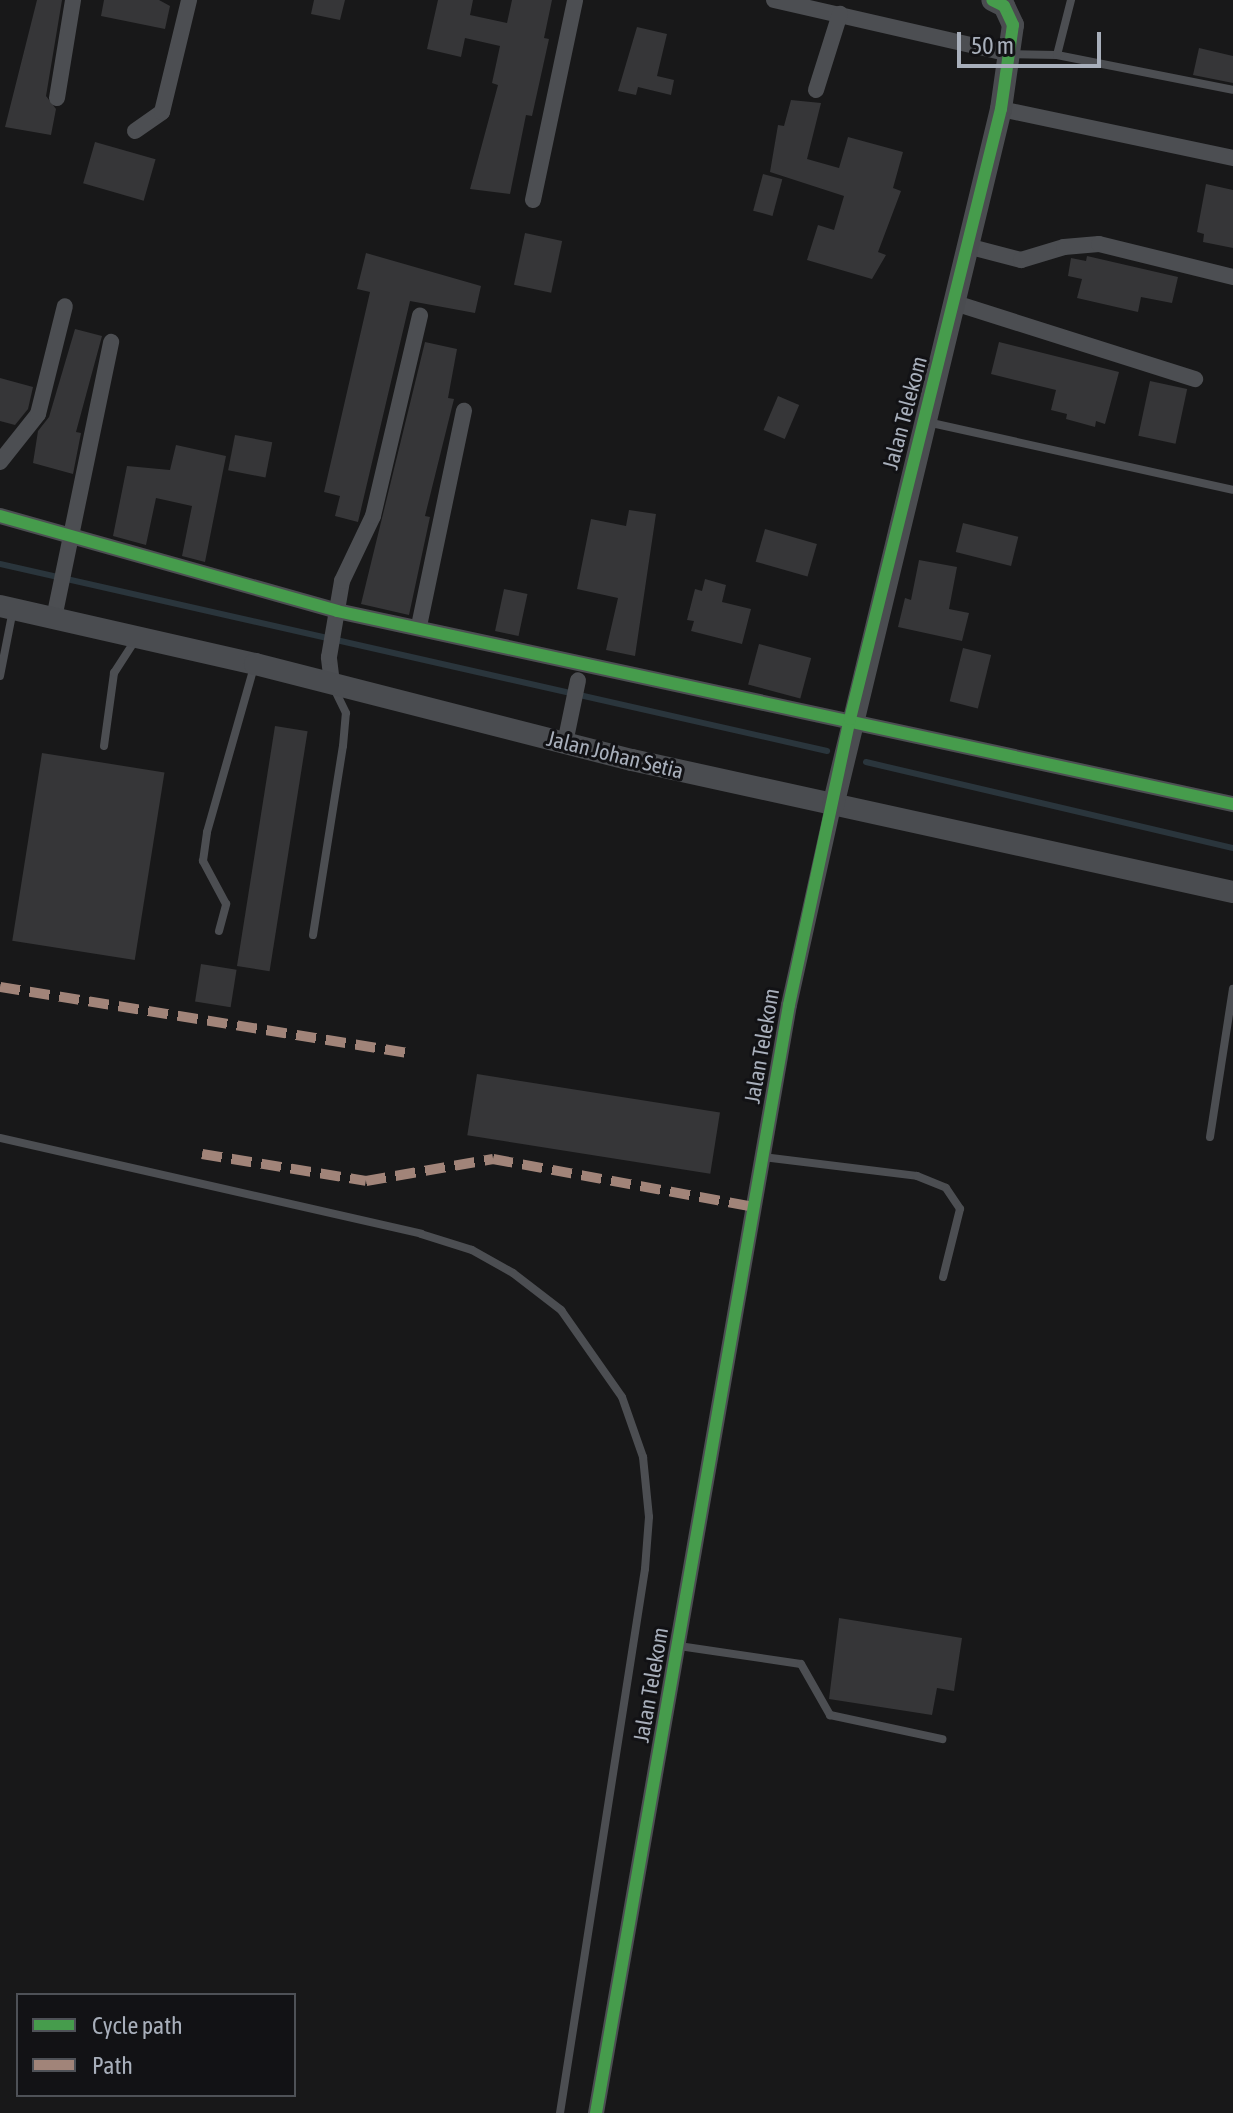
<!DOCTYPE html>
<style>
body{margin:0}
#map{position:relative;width:1233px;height:2113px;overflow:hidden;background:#181819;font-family:"Asap Condensed",sans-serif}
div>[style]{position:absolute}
.stream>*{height:6px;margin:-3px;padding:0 3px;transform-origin:3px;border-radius:3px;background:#2a353c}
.building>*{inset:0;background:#363638;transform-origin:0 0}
.lane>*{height:8px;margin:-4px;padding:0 4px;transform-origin:4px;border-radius:4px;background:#4c4e52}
.street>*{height:16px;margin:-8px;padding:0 8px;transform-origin:8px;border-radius:8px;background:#4c4e52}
.secondary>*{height:22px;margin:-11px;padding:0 11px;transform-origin:11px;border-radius:11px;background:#4a4c50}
.quiet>*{height:10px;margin-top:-5px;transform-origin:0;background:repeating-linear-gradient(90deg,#a18479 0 20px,transparent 0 30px)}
.cycleway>*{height:12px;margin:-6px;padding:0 6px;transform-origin:6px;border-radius:6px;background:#469c4c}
span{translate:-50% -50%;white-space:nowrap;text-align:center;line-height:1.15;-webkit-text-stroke:6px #121215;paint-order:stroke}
.street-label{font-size:22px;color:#a8afbb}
.legend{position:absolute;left:16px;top:1993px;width:280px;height:104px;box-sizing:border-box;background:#121215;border:2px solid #4e5157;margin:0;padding:10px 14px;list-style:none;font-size:24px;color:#a8afbb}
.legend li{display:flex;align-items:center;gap:16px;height:40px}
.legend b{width:40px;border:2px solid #4e5157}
.scale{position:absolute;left:957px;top:32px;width:144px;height:36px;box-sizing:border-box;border:4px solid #a8afbb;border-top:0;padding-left:10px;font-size:24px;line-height:28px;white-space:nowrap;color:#a8afbb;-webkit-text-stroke:6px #121215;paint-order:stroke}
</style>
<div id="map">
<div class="stream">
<div style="left:0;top:564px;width:848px;rotate:12.74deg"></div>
<div style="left:866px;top:762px;width:377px;rotate:13.2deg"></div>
</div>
<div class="building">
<div style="clip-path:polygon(37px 0,62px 0,46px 96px,56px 109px,51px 135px,5px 127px)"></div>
<div style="clip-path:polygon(104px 0,159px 0,170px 6px,165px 29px,101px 16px)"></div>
<div style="clip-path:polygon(314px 0,345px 0,340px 20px,311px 14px)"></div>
<div style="clip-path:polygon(438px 0,473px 0,470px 15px,507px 23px,512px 0,552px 0,544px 38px,549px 39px,532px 116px,526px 115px,510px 194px,470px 189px,498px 85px,492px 83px,500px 46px,465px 38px,461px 57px,427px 49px)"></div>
<div style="clip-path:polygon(637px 27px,667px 34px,657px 76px,674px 80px,671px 95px,638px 87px,636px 95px,618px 91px)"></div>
<div style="clip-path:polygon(1199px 48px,1233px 56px,1233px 83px,1193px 75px)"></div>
<div style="clip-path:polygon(791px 100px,821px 103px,807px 159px,839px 168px,848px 137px,903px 152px,893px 188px,901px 191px,878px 252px,886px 255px,872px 279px,807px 260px,818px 225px,834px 230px,844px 196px,770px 172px,778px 125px,784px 126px)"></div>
<div style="left:95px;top:142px;width:63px;height:43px;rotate:16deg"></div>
<div style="left:763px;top:174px;width:20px;height:38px;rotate:15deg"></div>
<div style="clip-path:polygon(1206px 184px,1233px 190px,1233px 248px,1203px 242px,1204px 234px,1197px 232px)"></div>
<div style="left:525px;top:233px;width:38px;height:53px;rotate:12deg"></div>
<div style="clip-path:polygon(366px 253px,481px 286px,475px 313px,410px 301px,358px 522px,335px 516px,340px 496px,324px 492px,370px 292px,357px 289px)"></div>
<div style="clip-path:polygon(1087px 256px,1178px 277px,1172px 303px,1141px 297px,1138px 312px,1077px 298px,1082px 279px,1068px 276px,1071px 258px,1086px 261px)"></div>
<div style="clip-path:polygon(75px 329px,102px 336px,76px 432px,81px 433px,73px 474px,33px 463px,38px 431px,49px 417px)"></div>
<div style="clip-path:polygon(425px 342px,457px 349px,448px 398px,454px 399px,425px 516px,430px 517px,409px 615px,361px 604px)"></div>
<div style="clip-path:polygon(999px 342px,1119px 372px,1105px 424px,1096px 421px,1095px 427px,1066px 419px,1067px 414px,1051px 410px,1056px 390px,991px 374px)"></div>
<div style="clip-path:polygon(0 378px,33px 387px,28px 409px,15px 425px,0 421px)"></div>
<div style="left:1150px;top:381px;width:38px;height:56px;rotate:12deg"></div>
<div style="left:778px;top:396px;width:23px;height:37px;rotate:23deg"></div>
<div style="left:235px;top:435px;width:38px;height:36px;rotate:11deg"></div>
<div style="clip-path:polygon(176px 445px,226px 456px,205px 562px,182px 556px,192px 506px,156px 498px,146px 545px,113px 536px,127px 466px,170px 470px)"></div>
<div style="clip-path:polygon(629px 510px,656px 514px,635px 656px,606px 650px,618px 598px,577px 589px,591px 519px,626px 526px)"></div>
<div style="left:963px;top:523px;width:57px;height:30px;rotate:14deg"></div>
<div style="left:765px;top:529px;width:54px;height:34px;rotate:16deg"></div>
<div style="clip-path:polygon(919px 560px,957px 567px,949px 609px,969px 613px,962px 641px,898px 627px,905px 598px,911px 600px)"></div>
<div style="clip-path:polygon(705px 579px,726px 585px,722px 602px,751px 609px,742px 644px,691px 631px,694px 621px,687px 620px,695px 589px,702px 591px)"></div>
<div style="left:504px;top:589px;width:24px;height:43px;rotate:12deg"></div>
<div style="left:759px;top:644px;width:54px;height:42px;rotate:15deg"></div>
<div style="left:963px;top:648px;width:29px;height:55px;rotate:14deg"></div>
<div style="left:275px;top:726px;width:33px;height:243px;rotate:9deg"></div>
<div style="left:42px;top:753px;width:124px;height:190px;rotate:9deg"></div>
<div style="left:201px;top:964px;width:36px;height:38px;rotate:9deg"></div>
<div style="left:477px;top:1074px;width:246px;height:62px;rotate:9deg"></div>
<div style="clip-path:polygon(839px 1618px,962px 1638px,954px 1691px,937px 1688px,932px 1715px,829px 1699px)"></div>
</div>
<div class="lane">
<div style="left:1009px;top:54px;width:48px;rotate:1.2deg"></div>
<div style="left:1057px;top:55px;width:179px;rotate:11.2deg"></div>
<div style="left:1057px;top:55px;width:57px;rotate:-75.7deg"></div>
<div style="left:927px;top:422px;width:313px;rotate:12.5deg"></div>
<div style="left:0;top:676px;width:67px;rotate:-78.9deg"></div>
<div style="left:104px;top:746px;width:74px;rotate:-82.2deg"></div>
<div style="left:114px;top:673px;width:40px;rotate:-57.1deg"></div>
<div style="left:219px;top:931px;width:28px;rotate:-75deg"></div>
<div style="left:226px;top:904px;width:49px;rotate:-118.1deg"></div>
<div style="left:203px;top:861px;width:29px;rotate:-82deg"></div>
<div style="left:207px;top:832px;width:175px;rotate:-74.1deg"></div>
<div style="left:313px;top:935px;width:191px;rotate:-81deg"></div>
<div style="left:343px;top:746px;width:33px;rotate:-85deg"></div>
<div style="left:346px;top:713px;width:28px;rotate:-116deg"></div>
<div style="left:1210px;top:1137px;width:150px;rotate:-81.2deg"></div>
<div style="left:0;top:1138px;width:432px;rotate:12.8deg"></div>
<div style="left:421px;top:1234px;width:53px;rotate:17.4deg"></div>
<div style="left:472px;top:1250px;width:47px;rotate:29.3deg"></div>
<div style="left:513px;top:1273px;width:61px;rotate:37.6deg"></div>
<div style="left:561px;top:1310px;width:106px;rotate:55deg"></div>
<div style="left:622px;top:1397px;width:64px;rotate:70.7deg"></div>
<div style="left:643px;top:1457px;width:60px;rotate:84.3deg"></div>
<div style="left:649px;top:1517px;width:52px;rotate:94.4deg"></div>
<div style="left:645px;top:1569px;width:551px;rotate:98.88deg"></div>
<div style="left:763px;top:1157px;width:155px;rotate:7deg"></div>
<div style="left:917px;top:1176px;width:31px;rotate:22deg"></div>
<div style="left:946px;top:1188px;width:25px;rotate:56deg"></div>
<div style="left:960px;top:1209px;width:70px;rotate:104deg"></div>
<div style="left:679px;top:1646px;width:123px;rotate:8.4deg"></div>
<div style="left:801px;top:1664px;width:59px;rotate:60.4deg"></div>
<div style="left:830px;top:1715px;width:115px;rotate:12.1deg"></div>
</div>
<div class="street">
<div style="left:774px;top:0;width:241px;rotate:12.9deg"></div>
<div style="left:816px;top:90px;width:80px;rotate:-72.5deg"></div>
<div style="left:57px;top:98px;width:99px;rotate:-80.7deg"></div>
<div style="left:1001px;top:109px;width:237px;rotate:11.9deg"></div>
<div style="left:135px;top:131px;width:33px;rotate:-35deg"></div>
<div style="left:162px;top:112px;width:115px;rotate:-76.4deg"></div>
<div style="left:533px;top:200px;width:204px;rotate:-78.1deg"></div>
<div style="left:971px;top:247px;width:52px;rotate:14.6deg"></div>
<div style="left:1021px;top:260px;width:45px;rotate:-16.8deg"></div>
<div style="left:1064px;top:247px;width:35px;rotate:-5deg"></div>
<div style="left:1099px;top:244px;width:138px;rotate:13.8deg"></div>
<div style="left:955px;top:303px;width:252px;rotate:17.6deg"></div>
<div style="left:0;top:462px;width:61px;rotate:-51.6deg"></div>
<div style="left:38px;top:414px;width:111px;rotate:-76deg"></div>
<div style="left:0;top:516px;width:350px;rotate:15.7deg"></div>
<div style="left:337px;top:611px;width:917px;rotate:12.16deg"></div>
<div style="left:54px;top:618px;width:282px;rotate:-78.3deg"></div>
<div style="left:419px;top:626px;width:220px;rotate:-78.2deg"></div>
<div style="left:332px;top:683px;width:26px;rotate:-97deg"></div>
<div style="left:329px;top:657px;width:77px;rotate:-80.3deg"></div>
<div style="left:342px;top:581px;width:72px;rotate:-64.5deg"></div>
<div style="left:373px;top:516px;width:206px;rotate:-76.8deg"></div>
<div style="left:565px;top:743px;width:64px;rotate:-78.3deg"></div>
<div style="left:596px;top:2113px;width:1125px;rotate:-80.12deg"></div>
<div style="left:789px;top:1005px;width:204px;rotate:-77.5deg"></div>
</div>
<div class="secondary">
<div style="left:0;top:606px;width:262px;rotate:12.8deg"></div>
<div style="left:255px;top:664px;width:389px;rotate:14.3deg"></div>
<div style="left:632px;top:760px;width:615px;rotate:12.39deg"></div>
<div style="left:833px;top:806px;width:717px;rotate:-76.45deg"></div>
<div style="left:1001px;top:109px;width:85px;rotate:-81.9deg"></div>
<div style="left:1013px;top:25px;width:21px;rotate:-115deg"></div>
<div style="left:1004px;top:6px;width:13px;rotate:-153deg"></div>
</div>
<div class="quiet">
<div style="left:0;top:987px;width:413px;rotate:9.2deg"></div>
<div style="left:202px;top:1154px;width:166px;rotate:9.3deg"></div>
<div style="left:366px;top:1181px;width:129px;rotate:-9.8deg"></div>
<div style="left:493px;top:1159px;width:265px;rotate:10.4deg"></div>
</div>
<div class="cycleway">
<div style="left:0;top:516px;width:350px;rotate:15.7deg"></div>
<div style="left:337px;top:611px;width:917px;rotate:12.16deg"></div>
<div style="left:596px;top:2113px;width:1125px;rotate:-80.12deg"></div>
<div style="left:789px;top:1005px;width:292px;rotate:-78deg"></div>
<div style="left:850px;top:719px;width:628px;rotate:-76.1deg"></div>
<div style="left:1001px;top:109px;width:85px;rotate:-81.9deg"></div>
<div style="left:1013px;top:25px;width:21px;rotate:-115deg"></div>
<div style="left:1004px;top:6px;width:13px;rotate:-153deg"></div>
</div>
<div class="street-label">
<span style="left:905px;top:413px;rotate:-75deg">Jalan Telekom</span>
<span style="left:615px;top:755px;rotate:14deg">Jalan Johan Setia</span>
<span style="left:762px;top:1046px;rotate:-80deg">Jalan Telekom</span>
<span style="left:651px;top:1685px;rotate:-80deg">Jalan Telekom</span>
</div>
<ul class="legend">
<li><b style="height:10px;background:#469c4c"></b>Cycle path</li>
<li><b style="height:10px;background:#a18479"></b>Path</li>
</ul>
<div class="scale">50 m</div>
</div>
